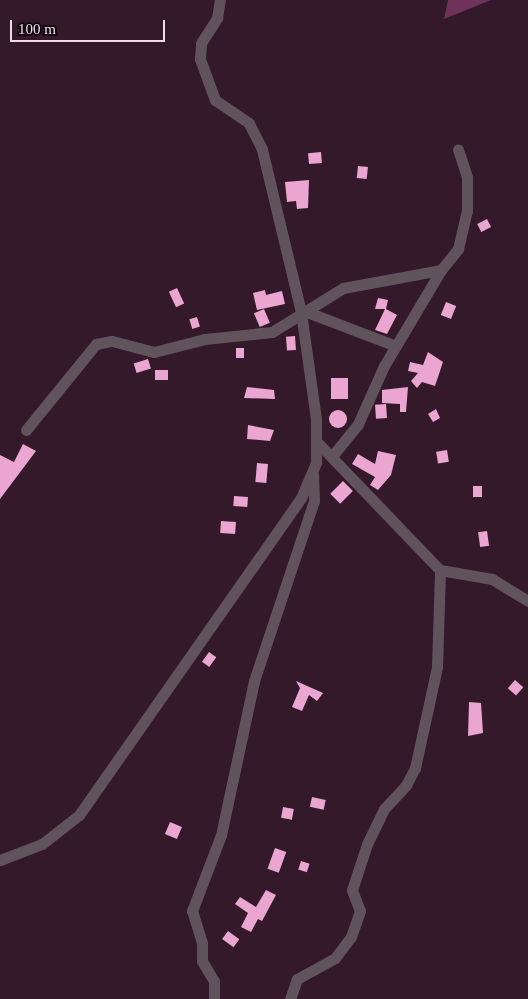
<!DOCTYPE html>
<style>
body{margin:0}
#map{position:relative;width:528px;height:999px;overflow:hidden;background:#33192a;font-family:"Times New Roman",serif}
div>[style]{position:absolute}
.forest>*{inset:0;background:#6f335b}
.building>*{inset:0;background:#eaa5d0;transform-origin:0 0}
.round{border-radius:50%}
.minor>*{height:11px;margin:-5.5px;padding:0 5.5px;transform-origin:5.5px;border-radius:5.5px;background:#61535b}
span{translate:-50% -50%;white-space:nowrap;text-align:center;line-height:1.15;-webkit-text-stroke:5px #140910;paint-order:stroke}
.scale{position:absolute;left:10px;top:20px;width:155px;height:22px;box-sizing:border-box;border:2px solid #eddbe5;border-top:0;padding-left:6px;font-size:15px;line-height:18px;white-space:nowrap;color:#eddbe5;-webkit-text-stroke:4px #140910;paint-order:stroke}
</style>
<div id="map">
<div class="forest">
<div style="clip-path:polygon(448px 0,491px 0,444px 19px)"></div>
</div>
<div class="building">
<div style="left:321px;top:152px;width:11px;height:13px;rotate:85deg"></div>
<div style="left:358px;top:166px;width:10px;height:12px;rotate:6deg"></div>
<div style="clip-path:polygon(309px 180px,308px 208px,297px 209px,296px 201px,287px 202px,285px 182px)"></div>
<div style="left:487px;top:219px;width:9px;height:11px;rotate:63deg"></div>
<div style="left:177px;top:288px;width:17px;height:9px;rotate:65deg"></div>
<div style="clip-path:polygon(265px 290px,266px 295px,282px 291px,285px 304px,257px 310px,253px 293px)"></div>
<div style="clip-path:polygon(378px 298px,388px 300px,386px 309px,397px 315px,387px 334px,375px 330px,385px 309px,375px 309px)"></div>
<div style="left:446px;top:302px;width:11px;height:14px;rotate:22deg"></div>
<div style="left:264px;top:309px;width:15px;height:11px;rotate:67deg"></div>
<div style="left:197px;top:317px;width:10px;height:8px;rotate:73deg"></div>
<div style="left:295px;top:336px;width:14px;height:9px;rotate:86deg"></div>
<div style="left:236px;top:348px;width:8px;height:10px"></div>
<div style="clip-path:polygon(428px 352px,443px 362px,435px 386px,422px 382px,417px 388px,411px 381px,418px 373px,408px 371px,410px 362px,423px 365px)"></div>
<div style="left:148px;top:359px;width:10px;height:15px;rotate:73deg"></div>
<div style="left:155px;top:370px;width:13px;height:10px"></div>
<div style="left:331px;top:378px;width:17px;height:21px"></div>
<div style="clip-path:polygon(247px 387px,274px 390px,275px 399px,244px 398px)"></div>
<div style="clip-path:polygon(408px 387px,406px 412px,400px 412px,400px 404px,382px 403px,382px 390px)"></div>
<div style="left:386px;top:404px;width:14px;height:11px;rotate:86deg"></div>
<div style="clip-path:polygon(436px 409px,440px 418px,433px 422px,428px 414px)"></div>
<div class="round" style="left:329px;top:410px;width:18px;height:18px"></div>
<div style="clip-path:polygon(248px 425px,274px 430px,270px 441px,247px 439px)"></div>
<div style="clip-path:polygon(23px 444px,36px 451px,0 499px,0 455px,14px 462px)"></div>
<div style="left:447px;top:450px;width:12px;height:11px;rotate:81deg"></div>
<div style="clip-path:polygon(378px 451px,396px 455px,391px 475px,378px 490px,370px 485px,375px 477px,352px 464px,358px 454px,375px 464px)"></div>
<div style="left:257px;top:463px;width:11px;height:19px;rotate:5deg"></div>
<div style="left:343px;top:481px;width:14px;height:18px;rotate:45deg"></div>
<div style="left:473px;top:486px;width:9px;height:11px"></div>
<div style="left:234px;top:496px;width:14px;height:10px;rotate:4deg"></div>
<div style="left:221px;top:521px;width:15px;height:12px;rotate:4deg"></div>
<div style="left:487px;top:531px;width:15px;height:9px;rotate:82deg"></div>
<div style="left:209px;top:652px;width:9px;height:12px;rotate:36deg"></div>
<div style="left:515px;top:680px;width:11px;height:11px;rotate:41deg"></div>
<div style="clip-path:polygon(296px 681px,323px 693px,317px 701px,309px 695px,302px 711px,292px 707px,300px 688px)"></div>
<div style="clip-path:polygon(469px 702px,481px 703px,483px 733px,468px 736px)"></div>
<div style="left:312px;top:797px;width:14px;height:10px;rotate:12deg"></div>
<div style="left:283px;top:807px;width:11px;height:11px;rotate:10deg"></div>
<div style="left:170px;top:822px;width:13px;height:13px;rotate:23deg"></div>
<div style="left:275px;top:848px;width:12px;height:22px;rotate:20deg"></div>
<div style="left:301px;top:861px;width:9px;height:9px;rotate:18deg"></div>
<div style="clip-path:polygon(266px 890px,276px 895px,262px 921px,258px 919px,251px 932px,241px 927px,248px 913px,235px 904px,240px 897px,256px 907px)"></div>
<div style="left:228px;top:931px;width:14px;height:10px;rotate:36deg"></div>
</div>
<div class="minor">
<div style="left:307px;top:312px;width:95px;rotate:20.9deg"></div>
<div style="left:26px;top:430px;width:111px;rotate:-50.9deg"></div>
<div style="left:96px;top:344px;width:16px;rotate:-11deg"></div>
<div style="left:112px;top:341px;width:43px;rotate:14.7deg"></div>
<div style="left:154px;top:352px;width:53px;rotate:-14.3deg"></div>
<div style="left:205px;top:339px;width:67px;rotate:-6deg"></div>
<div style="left:272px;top:332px;width:84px;rotate:-31.8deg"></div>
<div style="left:343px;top:288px;width:100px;rotate:-10.4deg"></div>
<div style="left:441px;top:270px;width:27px;rotate:-51deg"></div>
<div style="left:458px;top:249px;width:39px;rotate:-77deg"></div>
<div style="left:467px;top:211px;width:34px;rotate:-90deg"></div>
<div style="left:467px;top:177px;width:29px;rotate:-108deg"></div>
<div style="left:318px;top:443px;width:176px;rotate:46.2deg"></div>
<div style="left:440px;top:570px;width:53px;rotate:9.8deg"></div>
<div style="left:492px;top:579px;width:42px;rotate:31.4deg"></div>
<div style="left:333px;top:455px;width:40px;rotate:-51deg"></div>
<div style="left:358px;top:424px;width:64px;rotate:-65.9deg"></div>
<div style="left:384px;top:366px;width:112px;rotate:-59.3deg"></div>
<div style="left:0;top:860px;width:45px;rotate:-20.9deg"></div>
<div style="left:42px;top:844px;width:47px;rotate:-38.1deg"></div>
<div style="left:79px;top:815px;width:387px;rotate:-55deg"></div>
<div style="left:301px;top:498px;width:39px;rotate:-67deg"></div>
<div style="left:316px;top:462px;width:43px;rotate:-90deg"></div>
<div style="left:316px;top:419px;width:108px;rotate:-98deg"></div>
<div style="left:301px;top:312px;width:168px;rotate:-103.5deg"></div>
<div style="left:262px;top:149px;width:29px;rotate:-117deg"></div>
<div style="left:249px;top:123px;width:41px;rotate:-145.9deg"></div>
<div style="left:215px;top:100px;width:44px;rotate:-110.1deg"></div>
<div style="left:200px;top:59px;width:16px;rotate:-86deg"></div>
<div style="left:201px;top:43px;width:30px;rotate:-57deg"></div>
<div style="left:217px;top:18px;width:18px;rotate:-81deg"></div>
<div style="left:214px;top:999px;width:18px;rotate:-90deg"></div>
<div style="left:214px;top:981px;width:23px;rotate:-121deg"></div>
<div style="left:202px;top:961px;width:18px;rotate:-90deg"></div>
<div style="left:202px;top:943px;width:34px;rotate:-107deg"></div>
<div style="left:192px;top:911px;width:81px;rotate:-69.1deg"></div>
<div style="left:221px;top:835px;width:157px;rotate:-77.9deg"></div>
<div style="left:254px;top:681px;width:190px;rotate:-71.6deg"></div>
<div style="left:314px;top:501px;width:26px;rotate:-92deg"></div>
<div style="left:290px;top:999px;width:21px;rotate:-71deg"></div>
<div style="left:297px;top:979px;width:43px;rotate:-28.9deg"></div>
<div style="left:335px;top:958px;width:26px;rotate:-53deg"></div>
<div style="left:351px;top:937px;width:28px;rotate:-71deg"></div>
<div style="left:360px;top:911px;width:22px;rotate:-111deg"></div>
<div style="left:352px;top:890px;width:48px;rotate:-71.9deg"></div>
<div style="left:367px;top:844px;width:39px;rotate:-64deg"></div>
<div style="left:384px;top:809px;width:33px;rotate:-47deg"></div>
<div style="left:406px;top:785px;width:19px;rotate:-62deg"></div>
<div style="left:415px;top:768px;width:103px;rotate:-77.7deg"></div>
<div style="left:437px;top:667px;width:97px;rotate:-88.2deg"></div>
</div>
<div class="scale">100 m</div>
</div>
